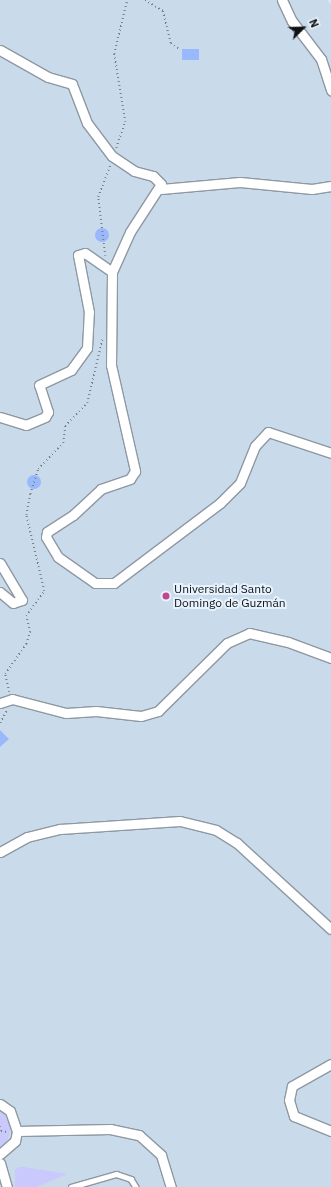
<!DOCTYPE html>
<meta charset="utf-8">
<style>
body{margin:0}
#map{position:relative;width:331px;height:1187px;overflow:hidden;background:#dae5ef;font-family:"IBM Plex Sans",sans-serif}
div>[style]{position:absolute}
.built>*{inset:0;background:#c9daea}
.green>*{inset:0;background:#cac9fd}
.building>*{inset:0;background:#9ab8fc;transform-origin:0 0}
.round{border-radius:50%}
.path>*{height:1.5px;margin-top:-0.75px;transform-origin:0;background:repeating-linear-gradient(90deg,#788087 0 1px,transparent 0 4px)}
.roads{filter:drop-shadow(1px 0 #8e98a2) drop-shadow(-1px 0 #8e98a2) drop-shadow(0 1px #8e98a2) drop-shadow(0 -1px #8e98a2)}
.lane>*{height:4.5px;margin:-2.25px;padding:0 2.25px;transform-origin:2.25px;border-radius:2.25px;background:#fff}
.street>*{height:9px;margin:-4.5px;padding:0 4.5px;transform-origin:4.5px;border-radius:4.5px;background:#fff}
.dots>*{width:11px;height:11px;translate:-50% -50%;box-sizing:border-box;border:2px solid #e7f2fd;border-radius:50%}
span{translate:-50% -50%;white-space:nowrap;text-align:center;line-height:1.15;-webkit-text-stroke:4px #e7f2fd;paint-order:stroke}
.poi-label{font-size:12px;color:#0e1215}
.left{translate:0 -50%;text-align:left}
.north{position:absolute;left:283px;top:8px;width:40px;height:40px;-webkit-text-stroke:3px #e7f2fd;paint-order:stroke;rotate:67deg;font-size:11px;font-weight:700;line-height:16px;text-align:center;color:#0e1215}
.north::after{content:'';display:block;margin:auto;width:14px;height:18px;background:#0e1215;clip-path:polygon(50% 0,100% 100%,50% 72%,0 100%)}
</style>
<div id="map">
<div class="built">
<div style="clip-path:polygon(0 0,327px 0,331px 5px,331px 1187px,0 1187px)"></div>
</div>
<div class="green">
<div style="clip-path:polygon(0 1110px,7px 1116px,11px 1128px,7px 1141px,0 1147px)"></div>
<div style="clip-path:polygon(19px 1167px,24px 1167px,67px 1174px,36px 1187px,15px 1187px,15px 1170px)"></div>
</div>
<div class="building">
<div style="left:182px;top:49px;width:17px;height:11px"></div>
<div class="round" style="left:95px;top:228px;width:14px;height:14px"></div>
<div class="round" style="left:27px;top:475px;width:14px;height:14px"></div>
<div style="clip-path:polygon(0 730px,9px 739px,0 747px)"></div>
</div>
<div class="path">
<div style="left:145px;top:0;width:21px;rotate:31deg"></div>
<div style="left:163px;top:11px;width:33px;rotate:76deg"></div>
<div style="left:171px;top:43px;width:10px;rotate:37deg"></div>
<div style="left:116px;top:148px;width:28px;rotate:-71deg"></div>
<div style="left:125px;top:122px;width:69px;rotate:-99.2deg"></div>
<div style="left:114px;top:54px;width:56px;rotate:-76.5deg"></div>
<div style="left:105px;top:256px;width:59px;rotate:-96.8deg"></div>
<div style="left:98px;top:197px;width:34px;rotate:-69deg"></div>
<div style="left:9px;top:692px;width:18px;rotate:-103deg"></div>
<div style="left:5px;top:674px;width:37px;rotate:-55deg"></div>
<div style="left:26px;top:644px;width:13px;rotate:-72deg"></div>
<div style="left:30px;top:632px;width:16px;rotate:-104deg"></div>
<div style="left:26px;top:616px;width:31px;rotate:-54deg"></div>
<div style="left:44px;top:591px;width:78px;rotate:-103.3deg"></div>
<div style="left:26px;top:515px;width:21px;rotate:-79deg"></div>
<div style="left:30px;top:494px;width:26px;rotate:-72deg"></div>
<div style="left:38px;top:469px;width:36px;rotate:-46deg"></div>
<div style="left:63px;top:443px;width:17px;rotate:-83deg"></div>
<div style="left:65px;top:426px;width:32px;rotate:-46deg"></div>
<div style="left:87px;top:403px;width:65px;rotate:-76.6deg"></div>
<div style="left:0;top:723px;width:15px;rotate:-62deg"></div>
<div style="left:0;top:1126px;width:6px;rotate:90deg"></div>
<div style="left:1px;top:1131px;width:6px;rotate:9deg"></div>
</div>
<div class="roads">
<div class="lane">
<div style="left:71px;top:1187px;width:47px;rotate:-16.1deg"></div>
<div style="left:116px;top:1174px;width:16px;rotate:18deg"></div>
<div style="left:131px;top:1179px;width:9px;rotate:58deg"></div>
</div>
<div class="street">
<div style="left:282px;top:0;width:23px;rotate:65deg"></div>
<div style="left:292px;top:21px;width:48px;rotate:52.7deg"></div>
<div style="left:321px;top:59px;width:33px;rotate:72deg"></div>
<div style="left:0;top:50px;width:55px;rotate:29.4deg"></div>
<div style="left:48px;top:77px;width:25px;rotate:16deg"></div>
<div style="left:72px;top:84px;width:42px;rotate:69deg"></div>
<div style="left:87px;top:123px;width:41px;rotate:52.9deg"></div>
<div style="left:112px;top:156px;width:27px;rotate:34deg"></div>
<div style="left:134px;top:171px;width:20px;rotate:15deg"></div>
<div style="left:153px;top:176px;width:11px;rotate:45deg"></div>
<div style="left:161px;top:184px;width:57px;rotate:122.9deg"></div>
<div style="left:130px;top:232px;width:44px;rotate:114.2deg"></div>
<div style="left:112px;top:272px;width:93px;rotate:90.6deg"></div>
<div style="left:111px;top:365px;width:109px;rotate:77.2deg"></div>
<div style="left:135px;top:471px;width:9px;rotate:122deg"></div>
<div style="left:130px;top:479px;width:31px;rotate:161deg"></div>
<div style="left:101px;top:489px;width:38px;rotate:137deg"></div>
<div style="left:73px;top:515px;width:31px;rotate:147deg"></div>
<div style="left:47px;top:532px;width:5px;rotate:101deg"></div>
<div style="left:46px;top:537px;width:23px;rotate:59deg"></div>
<div style="left:58px;top:557px;width:45px;rotate:35.1deg"></div>
<div style="left:95px;top:583px;width:19px"></div>
<div style="left:114px;top:583px;width:133px;rotate:-37deg"></div>
<div style="left:220px;top:503px;width:28px;rotate:-45deg"></div>
<div style="left:240px;top:483px;width:40px;rotate:-68deg"></div>
<div style="left:255px;top:446px;width:19px;rotate:-47deg"></div>
<div style="left:268px;top:432px;width:66px;rotate:18.4deg"></div>
<div style="left:161px;top:189px;width:79px;rotate:-5.1deg"></div>
<div style="left:240px;top:182px;width:72px;rotate:5.6deg"></div>
<div style="left:312px;top:189px;width:19px;rotate:-9deg"></div>
<div style="left:0;top:417px;width:27px;rotate:17deg"></div>
<div style="left:26px;top:425px;width:21px;rotate:-23deg"></div>
<div style="left:45px;top:417px;width:6px;rotate:-59deg"></div>
<div style="left:48px;top:412px;width:28px;rotate:-108deg"></div>
<div style="left:39px;top:385px;width:35px;rotate:-25deg"></div>
<div style="left:71px;top:370px;width:27px;rotate:-54deg"></div>
<div style="left:87px;top:348px;width:36px;rotate:-87deg"></div>
<div style="left:89px;top:312px;width:58px;rotate:-100.9deg"></div>
<div style="left:78px;top:255px;width:7px;rotate:-16deg"></div>
<div style="left:85px;top:253px;width:33px;rotate:35deg"></div>
<div style="left:0;top:563px;width:43px;rotate:59.3deg"></div>
<div style="left:22px;top:600px;width:9px;rotate:162deg"></div>
<div style="left:13px;top:603px;width:17px;rotate:-140deg"></div>
<div style="left:0;top:703px;width:13px;rotate:-18deg"></div>
<div style="left:12px;top:699px;width:56px;rotate:14.5deg"></div>
<div style="left:66px;top:713px;width:30px;rotate:-4deg"></div>
<div style="left:96px;top:711px;width:45px;rotate:6.3deg"></div>
<div style="left:141px;top:716px;width:18px;rotate:-16deg"></div>
<div style="left:158px;top:711px;width:97px;rotate:-44.6deg"></div>
<div style="left:227px;top:643px;width:24px;rotate:-24deg"></div>
<div style="left:249px;top:633px;width:40px;rotate:13deg"></div>
<div style="left:288px;top:642px;width:46px;rotate:20.4deg"></div>
<div style="left:0;top:852px;width:31px;rotate:-29deg"></div>
<div style="left:27px;top:837px;width:34px;rotate:-14deg"></div>
<div style="left:60px;top:829px;width:120px;rotate:-3.8deg"></div>
<div style="left:180px;top:821px;width:37px;rotate:14deg"></div>
<div style="left:216px;top:830px;width:25px;rotate:32deg"></div>
<div style="left:237px;top:843px;width:127px;rotate:42.5deg"></div>
<div style="left:331px;top:1064px;width:45px;rotate:150.6deg"></div>
<div style="left:292px;top:1086px;width:14px;rotate:102deg"></div>
<div style="left:289px;top:1100px;width:17px;rotate:73deg"></div>
<div style="left:294px;top:1116px;width:40px;rotate:22deg"></div>
<div style="left:0;top:1104px;width:12px;rotate:35deg"></div>
<div style="left:10px;top:1111px;width:21px;rotate:71deg"></div>
<div style="left:17px;top:1131px;width:10px;rotate:101deg"></div>
<div style="left:15px;top:1141px;width:20px;rotate:139deg"></div>
<div style="left:17px;top:1131px;width:93px;rotate:-1.2deg"></div>
<div style="left:110px;top:1129px;width:30px;rotate:12deg"></div>
<div style="left:139px;top:1135px;width:30px;rotate:42deg"></div>
<div style="left:161px;top:1155px;width:34px;rotate:73deg"></div>
<div style="left:0;top:1163px;width:25px;rotate:74deg"></div>
</div>
</div>
<div class="dots">
<div style="left:166px;top:596px;background:#c34696"></div>
</div>
<div class="poi-label">
<span class="left" style="left:174px;top:596px">Universidad Santo<br>Domingo de Guzmán</span>
</div>
<div class="north">N</div>
</div>
